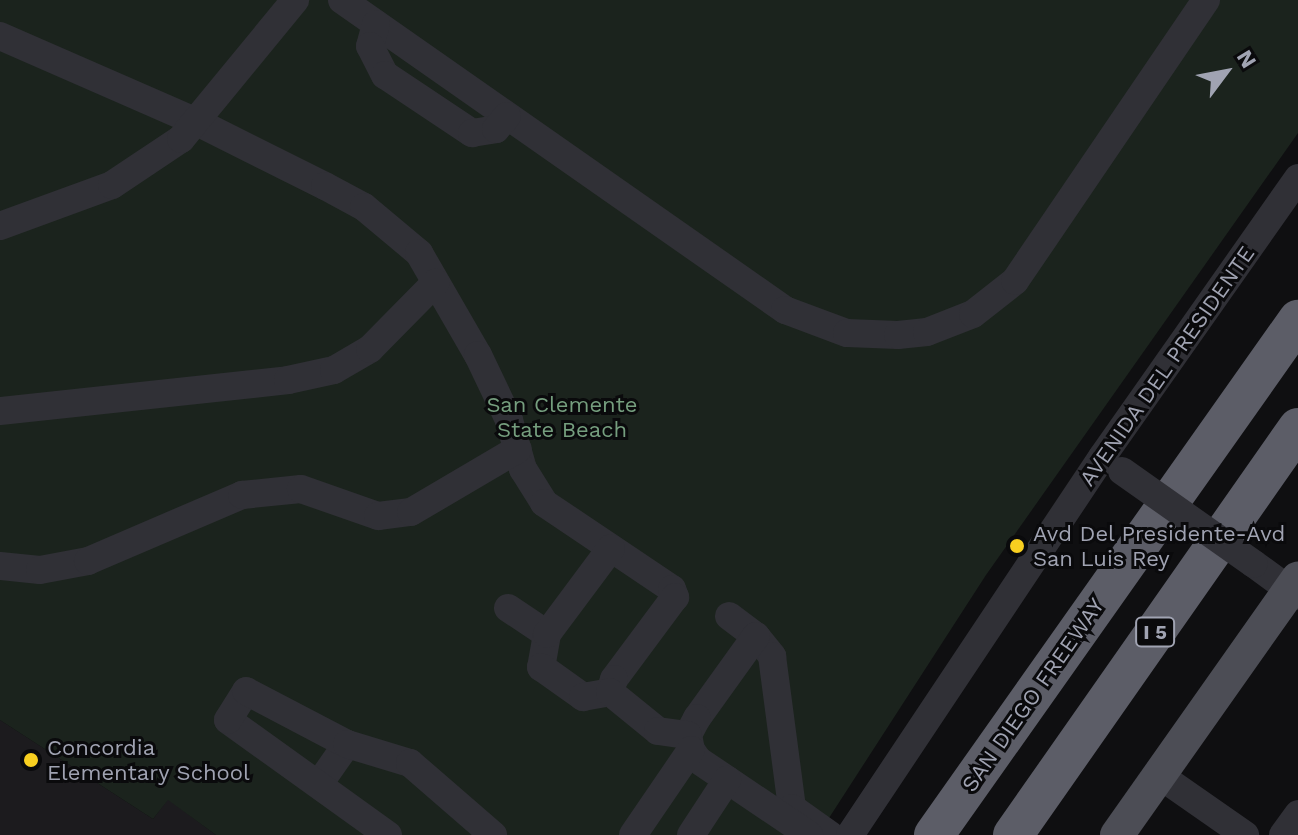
<!DOCTYPE html>
<style>
body{margin:0}
#map{position:relative;width:1298px;height:835px;overflow:hidden;background:#0f0f11;font-family:"Work Sans",sans-serif}
div>[style]{position:absolute}
.built>*{inset:0;background:#1c1b1e}
.green>*{inset:0;background:#1b231d}
.minor>*{height:28px;margin:-14px;padding:0 14px;transform-origin:14px;border-radius:14px;background:#303036}
.major>*{height:34px;margin:-17px;padding:0 17px;transform-origin:17px;border-radius:17px;background:#4c4d55}
.highway>*{height:40px;margin:-20px;padding:0 20px;transform-origin:20px;border-radius:20px;background:#5c5d67}
.minor-bridge>*{height:28px;margin:-14px;padding:0 14px;transform-origin:14px;border-radius:14px;background:#303036}
.dots>*{width:22px;height:22px;translate:-50% -50%;box-sizing:border-box;border:4px solid #0a0a0c;border-radius:50%}
span{translate:-50% -50%;white-space:nowrap;text-align:center;line-height:1.15;-webkit-text-stroke:6px #0a0a0c;paint-order:stroke}
.shield-label span{padding:2px 6px;background:#0a0a0c;border:2px solid;border-radius:6px;-webkit-text-stroke-width:0}
.shield-label{font-size:20px;color:#a0a3b2;font-weight:700}
.street-label{font-size:22px;color:#a0a3b2}
.park-label{font-size:22px;color:#759e7e}
.poi-label{font-size:22px;color:#a0a3b2}
.left{translate:0 -50%;text-align:left}
.north{position:absolute;left:1186px;top:32px;width:80px;height:80px;-webkit-text-stroke:6px #0a0a0c;paint-order:stroke;rotate:58deg;font-size:22px;font-weight:700;line-height:32px;text-align:center;color:#a0a3b2}
.north::after{content:'';display:block;margin:auto;width:28px;height:36px;background:#a0a3b2;clip-path:polygon(50% 0,100% 100%,50% 72%,0 100%)}
</style>
<div id="map">
<div class="built">
<div style="clip-path:polygon(0 720px,153px 819px,168px 799px,216px 835px,0 835px)"></div>
</div>
<div class="green">
<div style="clip-path:polygon(0 0,1298px 0,1298px 133px,986px 575px,818px 835px,216px 835px,168px 800px,153px 819px,0 720px)"></div>
</div>
<div class="minor">
<div style="left:342px;top:0;width:541px;rotate:34.98deg"></div>
<div style="left:785px;top:310px;width:66px;rotate:20.4deg"></div>
<div style="left:847px;top:333px;width:51px;rotate:2.2deg"></div>
<div style="left:898px;top:335px;width:29px;rotate:-6deg"></div>
<div style="left:927px;top:332px;width:49px;rotate:-21.4deg"></div>
<div style="left:973px;top:314px;width:53px;rotate:-38.2deg"></div>
<div style="left:1015px;top:281px;width:340px;rotate:-55.8deg"></div>
<div style="left:376px;top:24px;width:23px;rotate:105deg"></div>
<div style="left:370px;top:46px;width:33px;rotate:63deg"></div>
<div style="left:385px;top:75px;width:105px;rotate:33.7deg"></div>
<div style="left:472px;top:133px;width:24px;rotate:-9deg"></div>
<div style="left:496px;top:129px;width:17px;rotate:-50deg"></div>
<div style="left:0;top:36px;width:215px;rotate:23.6deg"></div>
<div style="left:197px;top:122px;width:143px;rotate:26.6deg"></div>
<div style="left:325px;top:186px;width:44px;rotate:28.3deg"></div>
<div style="left:364px;top:207px;width:72px;rotate:39.9deg"></div>
<div style="left:419px;top:253px;width:118px;rotate:60deg"></div>
<div style="left:478px;top:355px;width:72px;rotate:64.5deg"></div>
<div style="left:509px;top:420px;width:51px;rotate:74.1deg"></div>
<div style="left:523px;top:469px;width:40px;rotate:58deg"></div>
<div style="left:544px;top:503px;width:154px;rotate:33.9deg"></div>
<div style="left:672px;top:589px;width:9px;rotate:69deg"></div>
<div style="left:675px;top:597px;width:102px;rotate:126.6deg"></div>
<div style="left:614px;top:679px;width:14px;rotate:107deg"></div>
<div style="left:0;top:226px;width:119px;rotate:-20.1deg"></div>
<div style="left:112px;top:185px;width:83px;rotate:-33.7deg"></div>
<div style="left:181px;top:139px;width:180px;rotate:-50.6deg"></div>
<div style="left:0;top:411px;width:290px;rotate:-6.1deg"></div>
<div style="left:288px;top:380px;width:47px;rotate:-12.3deg"></div>
<div style="left:334px;top:370px;width:42px;rotate:-30.3deg"></div>
<div style="left:370px;top:349px;width:93px;rotate:-45.4deg"></div>
<div style="left:1254px;top:564px;width:54px;rotate:36deg"></div>
<div style="left:0;top:566px;width:40px;rotate:5.7deg"></div>
<div style="left:40px;top:570px;width:49px;rotate:-10.6deg"></div>
<div style="left:88px;top:561px;width:168px;rotate:-23.2deg"></div>
<div style="left:242px;top:495px;width:59px;rotate:-5.8deg"></div>
<div style="left:301px;top:489px;width:82px;rotate:19.3deg"></div>
<div style="left:378px;top:516px;width:33px;rotate:-7deg"></div>
<div style="left:411px;top:512px;width:124px;rotate:-30.5deg"></div>
<div style="left:508px;top:608px;width:47px;rotate:33.7deg"></div>
<div style="left:547px;top:634px;width:34px;rotate:100deg"></div>
<div style="left:541px;top:667px;width:52px;rotate:35.5deg"></div>
<div style="left:583px;top:697px;width:27px;rotate:-10deg"></div>
<div style="left:729px;top:616px;width:34px;rotate:37deg"></div>
<div style="left:756px;top:636px;width:26px;rotate:51deg"></div>
<div style="left:772px;top:656px;width:153px;rotate:82.5deg"></div>
<div style="left:792px;top:808px;width:47px;rotate:35.4deg"></div>
<div style="left:547px;top:634px;width:107px;rotate:-53.3deg"></div>
<div style="left:756px;top:636px;width:101px;rotate:125.7deg"></div>
<div style="left:697px;top:718px;width:19px;rotate:118deg"></div>
<div style="left:688px;top:735px;width:15px;rotate:79deg"></div>
<div style="left:691px;top:750px;width:12px;rotate:55deg"></div>
<div style="left:698px;top:760px;width:134px;rotate:34deg"></div>
<div style="left:610px;top:692px;width:62px;rotate:39.1deg"></div>
<div style="left:658px;top:731px;width:30px;rotate:8deg"></div>
<div style="left:1159px;top:775px;width:105px;rotate:34.9deg"></div>
<div style="left:319px;top:784px;width:49px;rotate:-55deg"></div>
<div style="left:388px;top:835px;width:197px;rotate:-144.3deg"></div>
<div style="left:228px;top:720px;width:34px;rotate:-58deg"></div>
<div style="left:246px;top:691px;width:114px;rotate:27.7deg"></div>
<div style="left:347px;top:744px;width:66px;rotate:16.8deg"></div>
<div style="left:410px;top:763px;width:110px;rotate:40.9deg"></div>
<div style="left:633px;top:835px;width:103px;rotate:-55.7deg"></div>
<div style="left:691px;top:835px;width:66px;rotate:-56.8deg"></div>
<div style="left:850px;top:835px;width:454px;rotate:-56.3deg"></div>
<div style="left:1102px;top:457px;width:341px;rotate:-54.9deg"></div>
<div style="left:1283px;top:835px;width:26px;rotate:-54deg"></div>
</div>
<div class="major">
<div style="left:1117px;top:835px;width:314px;rotate:-54.8deg"></div>
</div>
<div class="highway">
<div style="left:934px;top:835px;width:631px;rotate:-54.75deg"></div>
<div style="left:1013px;top:835px;width:497px;rotate:-55deg"></div>
</div>
<div class="minor-bridge">
<div style="left:1122px;top:471px;width:161px;rotate:35.2deg"></div>
</div>
<div class="dots">
<div style="left:1017px;top:546px;background:#f8cf20"></div>
<div style="left:31px;top:760px;background:#f8cf20"></div>
</div>
<div class="shield-label">
<span style="left:1155px;top:632px">I 5</span>
</div>
<div class="street-label">
<span style="left:1167px;top:366px;rotate:-55deg">AVENIDA DEL PRESIDENTE</span>
<span style="left:1033px;top:695px;rotate:-55deg">SAN DIEGO FREEWAY</span>
</div>
<div class="park-label">
<span style="left:562px;top:417px">San Clemente<br>State Beach</span>
</div>
<div class="poi-label">
<span class="left" style="left:1033px;top:546px">Avd Del Presidente-Avd<br>San Luis Rey</span>
<span class="left" style="left:47px;top:760px">Concordia<br>Elementary School</span>
</div>
<div class="north">N</div>
</div>
